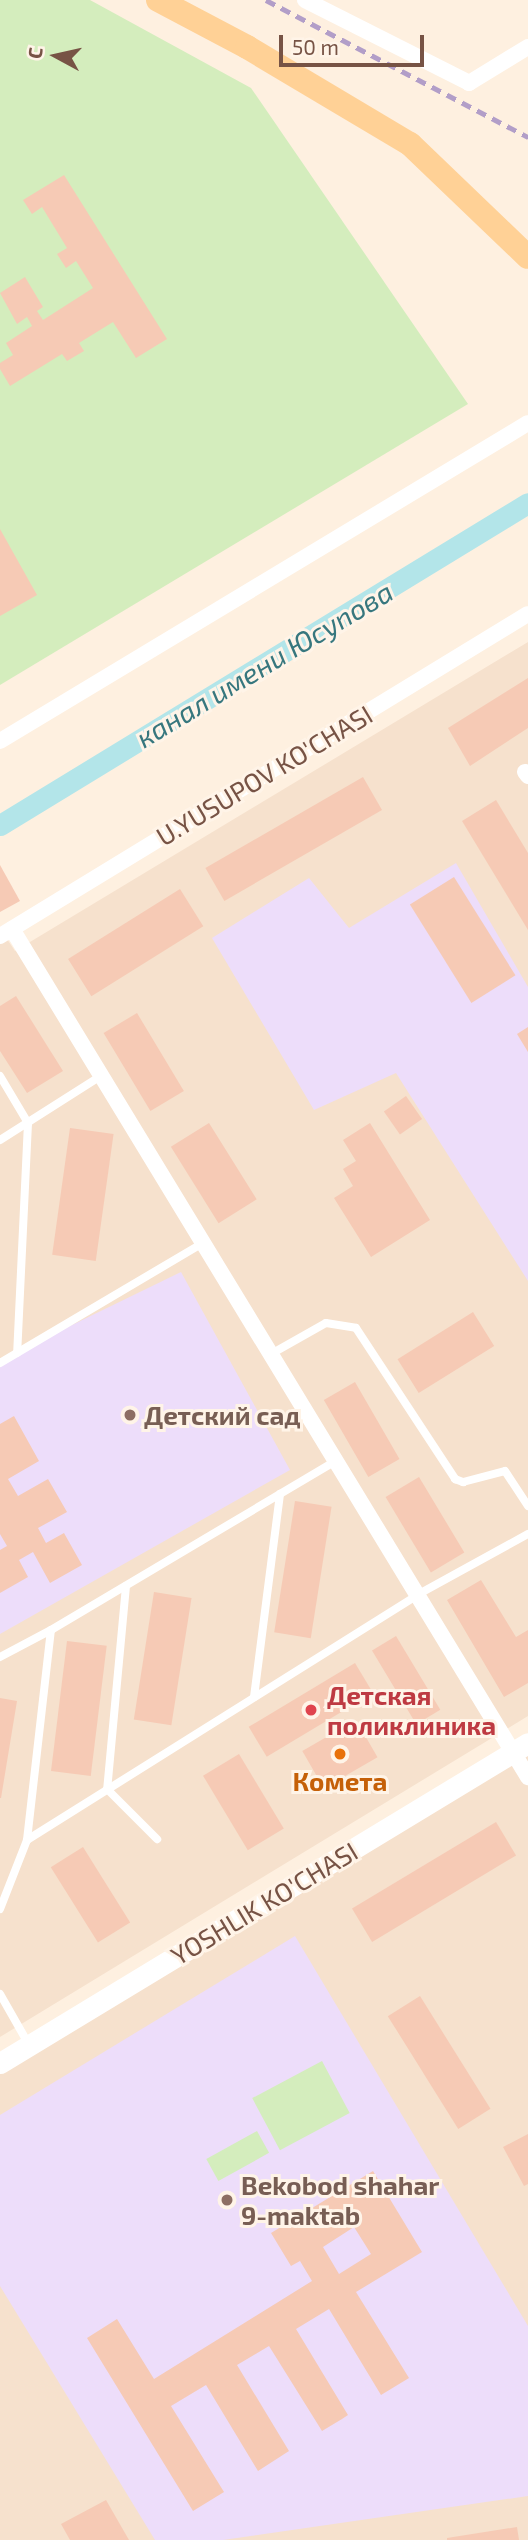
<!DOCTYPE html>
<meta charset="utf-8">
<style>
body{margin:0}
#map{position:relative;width:528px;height:2540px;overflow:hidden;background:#fef0e0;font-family:"Exo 2",sans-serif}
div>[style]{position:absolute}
.residential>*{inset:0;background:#f6e1cd}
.education>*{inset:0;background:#edddfa}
.green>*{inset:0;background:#d4edbd;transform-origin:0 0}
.canal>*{height:21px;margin:-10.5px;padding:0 10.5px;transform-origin:10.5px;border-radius:10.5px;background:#b3e5e9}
.building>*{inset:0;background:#f6cab5;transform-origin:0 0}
.lane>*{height:8px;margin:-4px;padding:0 4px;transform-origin:4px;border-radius:4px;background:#fff}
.street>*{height:16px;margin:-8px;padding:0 8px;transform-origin:8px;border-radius:8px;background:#fff}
.secondary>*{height:21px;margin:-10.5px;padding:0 10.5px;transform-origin:10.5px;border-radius:10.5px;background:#fff}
.primary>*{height:24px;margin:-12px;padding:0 12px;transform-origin:12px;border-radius:12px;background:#ffd196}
.rail>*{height:5px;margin-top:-2.5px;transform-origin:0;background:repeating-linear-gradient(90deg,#b29ec8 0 10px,transparent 0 17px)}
.dots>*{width:19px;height:19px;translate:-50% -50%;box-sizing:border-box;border:4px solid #fff4e8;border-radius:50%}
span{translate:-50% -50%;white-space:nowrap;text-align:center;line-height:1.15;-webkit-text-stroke:6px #fff4e8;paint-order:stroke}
.street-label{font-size:26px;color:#775345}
.education-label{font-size:26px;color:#785e54;font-weight:700}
.left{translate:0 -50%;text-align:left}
.health-label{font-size:26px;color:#be3a42;font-weight:700}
.food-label{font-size:26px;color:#c56008;font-weight:700}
.water-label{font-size:28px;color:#37777e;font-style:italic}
.north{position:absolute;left:21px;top:21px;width:70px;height:70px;-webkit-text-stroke:5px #fff4e8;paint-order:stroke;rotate:278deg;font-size:19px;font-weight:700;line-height:28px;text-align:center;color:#775345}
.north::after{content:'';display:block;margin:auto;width:24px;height:32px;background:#775345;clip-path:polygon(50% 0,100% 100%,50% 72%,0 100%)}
.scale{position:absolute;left:279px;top:35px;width:145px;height:32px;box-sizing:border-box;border:4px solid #775345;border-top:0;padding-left:9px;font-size:21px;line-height:24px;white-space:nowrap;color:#775345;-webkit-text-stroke:5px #fff4e8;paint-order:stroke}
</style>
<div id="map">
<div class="residential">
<div style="clip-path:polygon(528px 642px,528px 1716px,0 2037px,0 944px,7px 939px,15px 951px)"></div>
<div style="clip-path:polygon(528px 1745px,528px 2540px,0 2540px,0 2073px)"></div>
</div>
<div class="education">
<div style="clip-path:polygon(456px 863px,528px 987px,528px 1281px,396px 1073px,314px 1110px,212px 938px,309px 878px,349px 928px)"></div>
<div style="clip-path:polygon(181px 1272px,290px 1470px,0 1634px,0 1360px)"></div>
<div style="clip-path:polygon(295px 1936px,528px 2326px,528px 2496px,223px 2540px,155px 2540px,0 2286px,0 2115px)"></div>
</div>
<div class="green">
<div style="clip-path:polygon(0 0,90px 0,251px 88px,468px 404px,0 685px)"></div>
<div style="left:322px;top:2061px;width:59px;height:79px;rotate:62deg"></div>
<div style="left:257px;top:2131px;width:25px;height:58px;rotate:61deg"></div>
</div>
<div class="canal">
<div style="left:0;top:825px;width:618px;rotate:-31.38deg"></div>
</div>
<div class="building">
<div style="clip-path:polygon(64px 175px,167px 339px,136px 358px,113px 322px,79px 343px,84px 351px,67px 361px,62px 354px,10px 386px,0 369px,0 363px,13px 355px,6px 343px,32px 326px,27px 317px,17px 324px,0 293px,25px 277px,43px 307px,37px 311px,43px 320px,93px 288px,76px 261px,66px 268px,57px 254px,67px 248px,42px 207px,32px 214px,23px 200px)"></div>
<div style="clip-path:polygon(0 529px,37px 595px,0 616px)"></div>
<div style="clip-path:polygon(528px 678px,528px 728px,470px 766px,448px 728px)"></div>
<div style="left:363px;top:777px;width:38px;height:182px;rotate:60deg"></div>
<div style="clip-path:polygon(496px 800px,528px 853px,528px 930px,462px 821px)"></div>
<div style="clip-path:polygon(0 865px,20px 901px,0 912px)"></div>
<div style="left:454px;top:877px;width:116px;height:52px;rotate:58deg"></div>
<div style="left:180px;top:889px;width:44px;height:132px;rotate:58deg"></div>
<div style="clip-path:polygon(16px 996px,63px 1071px,27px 1093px,0 1051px,0 1006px)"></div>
<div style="left:137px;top:1013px;width:91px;height:39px;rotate:59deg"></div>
<div style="clip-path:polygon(528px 1027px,528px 1052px,517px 1034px)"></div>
<div style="left:406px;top:1096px;width:28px;height:27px;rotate:55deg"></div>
<div style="left:209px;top:1123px;width:90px;height:45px;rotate:58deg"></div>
<div style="clip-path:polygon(370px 1123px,430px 1220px,371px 1257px,334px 1198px,353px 1186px,343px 1169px,356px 1161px,343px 1140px)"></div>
<div style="left:70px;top:1128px;width:44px;height:128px;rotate:8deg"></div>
<div style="left:473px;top:1312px;width:40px;height:89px;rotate:58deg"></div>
<div style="left:355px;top:1382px;width:89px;height:36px;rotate:60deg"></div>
<div style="clip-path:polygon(14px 1416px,39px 1461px,8px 1479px,18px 1496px,48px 1479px,67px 1512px,38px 1528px,46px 1543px,64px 1533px,82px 1565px,50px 1583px,33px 1552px,19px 1560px,28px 1577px,0 1593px,0 1550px,7px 1546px,0 1534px,0 1424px)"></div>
<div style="left:419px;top:1477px;width:88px;height:39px;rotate:59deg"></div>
<div style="left:295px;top:1501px;width:37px;height:133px;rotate:9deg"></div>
<div style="clip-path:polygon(481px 1580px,516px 1637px,528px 1630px,528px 1683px,504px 1697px,447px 1600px)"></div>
<div style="left:154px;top:1592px;width:38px;height:129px;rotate:9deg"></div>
<div style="left:396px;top:1636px;width:86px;height:28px;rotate:59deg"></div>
<div style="left:67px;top:1641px;width:40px;height:131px;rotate:7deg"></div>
<div style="left:355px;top:1663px;width:35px;height:124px;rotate:59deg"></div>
<div style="clip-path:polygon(0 1698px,17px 1701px,1px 1798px,0 1798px)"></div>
<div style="left:356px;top:1720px;width:43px;height:62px;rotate:60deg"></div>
<div style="left:239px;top:1754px;width:87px;height:42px;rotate:59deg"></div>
<div style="left:496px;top:1822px;width:39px;height:168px;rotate:59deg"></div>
<div style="left:83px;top:1847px;width:89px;height:38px;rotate:58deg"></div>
<div style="left:420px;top:1996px;width:133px;height:38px;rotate:58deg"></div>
<div style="clip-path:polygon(528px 2134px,528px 2184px,524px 2186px,503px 2147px)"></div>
<div style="clip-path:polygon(evenodd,373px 2171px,422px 2252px,356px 2292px,409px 2378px,381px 2395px,329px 2309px,296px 2329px,348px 2415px,342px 2419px,322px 2431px,269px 2346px,237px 2365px,289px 2451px,258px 2471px,206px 2385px,171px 2406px,224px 2492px,193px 2511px,87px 2338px,117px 2319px,154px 2379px,312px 2281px,300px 2261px,291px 2266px,271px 2233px,373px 2171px,354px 2227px,371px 2254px,339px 2274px,323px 2247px,354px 2227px)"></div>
<div style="clip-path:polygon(106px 2500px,129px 2540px,70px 2540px,61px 2524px)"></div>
<div style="clip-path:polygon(517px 2527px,519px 2540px,447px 2540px,447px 2538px)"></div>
</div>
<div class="lane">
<div style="left:0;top:1076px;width:55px;rotate:59.2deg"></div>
<div style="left:28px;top:1123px;width:230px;rotate:92.7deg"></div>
<div style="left:0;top:1140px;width:120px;rotate:-32.4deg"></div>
<div style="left:271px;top:1354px;width:63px;rotate:-29.4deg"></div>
<div style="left:326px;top:1323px;width:30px;rotate:9deg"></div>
<div style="left:356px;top:1328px;width:181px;rotate:56.7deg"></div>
<div style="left:455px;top:1479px;width:9px;rotate:21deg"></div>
<div style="left:463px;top:1482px;width:43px;rotate:-14.7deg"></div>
<div style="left:505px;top:1471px;width:42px;rotate:56.7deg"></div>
<div style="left:0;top:1363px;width:236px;rotate:-30.6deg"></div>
<div style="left:126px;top:1586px;width:204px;rotate:95.3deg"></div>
<div style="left:107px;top:1789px;width:71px;rotate:45deg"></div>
<div style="left:0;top:1657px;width:58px;rotate:-27.9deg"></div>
<div style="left:254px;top:1697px;width:205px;rotate:-82.7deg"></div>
<div style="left:27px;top:1840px;width:211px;rotate:-83.5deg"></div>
<div style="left:51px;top:1630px;width:331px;rotate:-30.7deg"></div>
<div style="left:0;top:1909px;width:74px;rotate:-68.6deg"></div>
<div style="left:27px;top:1840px;width:461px;rotate:-32.1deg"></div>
<div style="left:417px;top:1595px;width:127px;rotate:-28.8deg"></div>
<div style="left:0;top:1994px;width:56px;rotate:60.3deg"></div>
</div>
<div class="street">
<div style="left:305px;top:0;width:184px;rotate:26.8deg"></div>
<div style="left:469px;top:83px;width:69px;rotate:-31.4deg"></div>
<div style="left:0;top:741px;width:616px;rotate:-31.06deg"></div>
<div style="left:525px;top:772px;width:5px;rotate:53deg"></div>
<div style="left:12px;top:929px;width:993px;rotate:58.68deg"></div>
<div style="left:0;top:936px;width:618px;rotate:-31.38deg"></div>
</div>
<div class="secondary">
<div style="left:0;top:2063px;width:617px;rotate:-31.22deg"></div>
</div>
<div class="primary">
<div style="left:158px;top:0;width:101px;rotate:27.8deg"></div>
<div style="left:247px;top:47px;width:190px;rotate:30.8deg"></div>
<div style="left:410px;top:144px;width:163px;rotate:43.8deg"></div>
</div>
<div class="rail">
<div style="left:266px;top:0;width:296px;rotate:27.6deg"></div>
</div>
<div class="dots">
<div style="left:130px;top:1415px;background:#8d6e63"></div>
<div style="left:311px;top:1710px;background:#e0444e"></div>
<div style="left:340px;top:1754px;background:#e8710a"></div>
<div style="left:227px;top:2200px;background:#8d6e63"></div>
</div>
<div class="street-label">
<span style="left:264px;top:775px;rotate:-31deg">U.YUSUPOV KO'CHASI</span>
<span style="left:264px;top:1903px;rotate:-31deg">YOSHLIK KO'CHASI</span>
</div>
<div class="education-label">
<span class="left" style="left:144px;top:1415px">Детский сад</span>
<span class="left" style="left:241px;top:2200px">Bekobod shahar<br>9-maktab</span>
</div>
<div class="health-label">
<span class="left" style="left:327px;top:1710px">Детская<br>поликлиника</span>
</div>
<div class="food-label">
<span style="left:340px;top:1781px">Комета</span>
</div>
<div class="water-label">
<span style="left:264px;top:664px;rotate:-31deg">канал имени Юсупова</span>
</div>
<div class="north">С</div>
<div class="scale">50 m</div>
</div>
